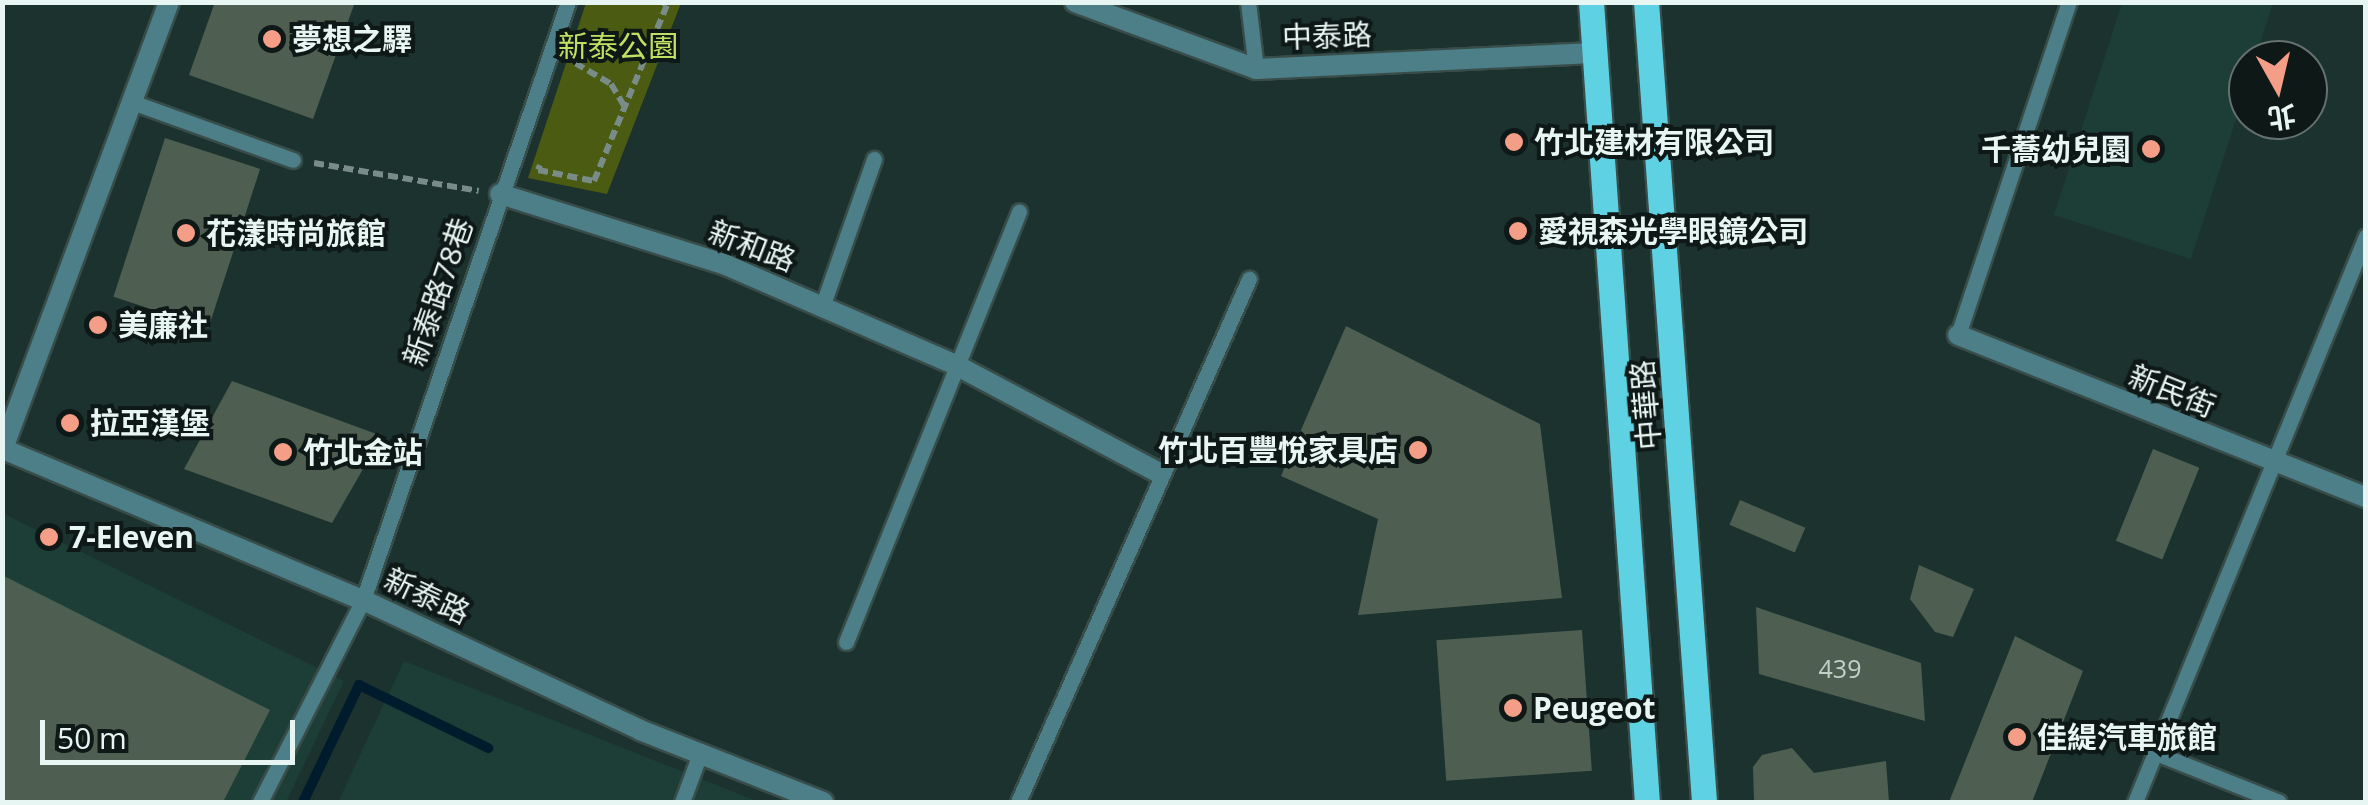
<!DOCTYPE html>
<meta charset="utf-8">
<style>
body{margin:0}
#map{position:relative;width:2368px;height:805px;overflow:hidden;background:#1b322e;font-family:"Open Sans","Noto Sans TC",sans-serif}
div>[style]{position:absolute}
.built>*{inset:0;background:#1d3e37}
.green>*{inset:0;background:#4b5c12}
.stream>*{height:10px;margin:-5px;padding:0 5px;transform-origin:5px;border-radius:5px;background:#001b2c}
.building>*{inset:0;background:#4e5f51;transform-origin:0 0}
.path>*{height:6px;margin-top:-3px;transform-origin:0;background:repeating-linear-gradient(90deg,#798c88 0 10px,transparent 0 15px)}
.roads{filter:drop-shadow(2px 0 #384d4a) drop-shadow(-2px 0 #384d4a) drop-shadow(0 2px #384d4a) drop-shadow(0 -2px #384d4a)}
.lane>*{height:15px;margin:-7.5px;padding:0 7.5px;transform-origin:7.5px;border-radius:7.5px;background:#4c7f87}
.street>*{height:20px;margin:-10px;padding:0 10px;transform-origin:10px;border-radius:10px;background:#4c7f87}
.primary>*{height:25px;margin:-12.5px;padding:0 12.5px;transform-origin:12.5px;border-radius:12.5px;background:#5ed2e2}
.dots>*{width:28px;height:28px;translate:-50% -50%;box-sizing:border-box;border:5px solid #0e1816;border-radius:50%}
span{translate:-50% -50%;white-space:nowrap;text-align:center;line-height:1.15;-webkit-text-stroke:8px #0e1816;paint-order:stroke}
.number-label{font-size:25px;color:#c2d0ca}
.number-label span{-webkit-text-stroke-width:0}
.street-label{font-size:30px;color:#e8f6f3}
.poi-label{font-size:30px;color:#e8f6f3;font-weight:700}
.left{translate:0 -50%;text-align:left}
.right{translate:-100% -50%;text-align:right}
.park-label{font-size:30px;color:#c0e064}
.frame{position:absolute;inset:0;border:5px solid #e8f6f3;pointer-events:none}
.north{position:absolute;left:2228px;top:40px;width:100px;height:100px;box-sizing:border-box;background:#0e1816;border:2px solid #65716e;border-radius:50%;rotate:172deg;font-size:28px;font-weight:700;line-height:40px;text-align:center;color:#e8f6f3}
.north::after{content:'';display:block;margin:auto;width:35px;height:45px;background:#f49e87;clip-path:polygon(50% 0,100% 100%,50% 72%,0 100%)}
.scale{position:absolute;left:40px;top:720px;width:255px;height:45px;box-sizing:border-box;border:5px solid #e8f6f3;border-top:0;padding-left:12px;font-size:30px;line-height:35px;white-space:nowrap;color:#e8f6f3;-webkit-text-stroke:8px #0e1816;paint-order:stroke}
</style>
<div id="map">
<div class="built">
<div style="clip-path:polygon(2122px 3px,2273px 3px,2255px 60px,2248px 60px,2248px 82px,2191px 259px,2054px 215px)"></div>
<div style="clip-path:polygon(2px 513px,344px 681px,286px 802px,3px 802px)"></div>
<div style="clip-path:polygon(404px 661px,759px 802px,338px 802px)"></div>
</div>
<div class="green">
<div style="clip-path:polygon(586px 3px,681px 3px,607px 194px,528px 178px)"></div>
</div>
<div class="stream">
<div style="left:303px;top:802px;width:130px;rotate:-64.4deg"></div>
<div style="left:359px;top:685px;width:144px;rotate:26deg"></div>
</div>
<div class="building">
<div style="clip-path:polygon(215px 2px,355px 2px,313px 119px,189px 75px)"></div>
<div style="left:165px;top:138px;width:100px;height:167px;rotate:18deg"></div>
<div style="clip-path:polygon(1346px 326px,1540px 424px,1562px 598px,1358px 615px,1378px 519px,1281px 476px)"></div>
<div style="clip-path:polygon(232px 381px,382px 436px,332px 523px,184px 469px)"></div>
<div style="left:2153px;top:449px;width:50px;height:99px;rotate:22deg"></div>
<div style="left:1740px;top:500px;width:71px;height:27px;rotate:23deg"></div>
<div style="clip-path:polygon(1919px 565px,1974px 589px,1953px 637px,1935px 632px,1910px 599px)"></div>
<div style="clip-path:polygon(2px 575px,270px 710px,223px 802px,2px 802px)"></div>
<div style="clip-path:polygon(1756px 607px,1921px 663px,1925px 721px,1759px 674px)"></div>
<div style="left:1582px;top:630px;width:141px;height:146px;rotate:86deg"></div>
<div style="clip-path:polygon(2015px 636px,2083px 671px,2032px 802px,1949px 802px)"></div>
<div style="clip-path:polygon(1792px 748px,1814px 773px,1886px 761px,1889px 802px,1754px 802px,1753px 767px,1762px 755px)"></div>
</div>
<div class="path">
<div style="left:575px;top:63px;width:42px;rotate:30.3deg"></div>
<div style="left:611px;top:84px;width:26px;rotate:59deg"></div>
<div style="left:314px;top:163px;width:167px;rotate:9.6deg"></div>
<div style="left:540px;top:165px;width:5px;rotate:112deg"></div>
<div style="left:538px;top:170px;width:57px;rotate:11.1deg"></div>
<div style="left:594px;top:181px;width:191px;rotate:-67.5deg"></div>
<div style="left:667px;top:5px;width:6px;rotate:-149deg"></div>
</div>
<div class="roads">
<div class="lane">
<div style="left:1248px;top:2px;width:67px;rotate:83.2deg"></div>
<div style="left:132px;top:102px;width:171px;rotate:19.8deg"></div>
<div style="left:822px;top:307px;width:157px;rotate:-70.6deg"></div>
<div style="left:1958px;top:335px;width:351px;rotate:-71.6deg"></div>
<div style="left:846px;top:642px;width:464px;rotate:-68.1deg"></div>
<div style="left:2156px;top:753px;width:132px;rotate:21.7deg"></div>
<div style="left:260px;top:802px;width:227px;rotate:-63deg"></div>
<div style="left:363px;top:600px;width:632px;rotate:-71.08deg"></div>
<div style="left:682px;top:802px;width:54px;rotate:-69.6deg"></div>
<div style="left:1018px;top:802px;width:572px;rotate:-66.17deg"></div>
<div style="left:2135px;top:802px;width:611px;rotate:-67.8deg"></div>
</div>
<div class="street">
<div style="left:169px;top:2px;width:477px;rotate:110.4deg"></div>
<div style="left:3px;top:449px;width:390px;rotate:22.8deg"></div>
<div style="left:363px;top:600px;width:306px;rotate:25.1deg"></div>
<div style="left:640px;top:730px;width:197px;rotate:21.5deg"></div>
<div style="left:1075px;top:2px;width:193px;rotate:20.3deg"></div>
<div style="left:1256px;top:69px;width:338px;rotate:-2.7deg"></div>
<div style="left:500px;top:194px;width:237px;rotate:17.4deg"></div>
<div style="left:726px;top:265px;width:251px;rotate:23.5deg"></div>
<div style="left:956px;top:365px;width:230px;rotate:28deg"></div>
<div style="left:1958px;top:335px;width:439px;rotate:21.7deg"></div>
</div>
<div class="primary">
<div style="left:1591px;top:2px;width:802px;rotate:86deg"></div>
<div style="left:1646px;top:2px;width:802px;rotate:85.85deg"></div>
</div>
</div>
<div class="dots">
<div style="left:272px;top:39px;background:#f49e87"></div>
<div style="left:1514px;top:142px;background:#f49e87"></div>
<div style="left:2151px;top:149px;background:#f49e87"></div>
<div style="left:1518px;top:231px;background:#f49e87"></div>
<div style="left:186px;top:233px;background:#f49e87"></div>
<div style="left:98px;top:325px;background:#f49e87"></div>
<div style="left:70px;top:423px;background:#f49e87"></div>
<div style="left:1418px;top:450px;background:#f49e87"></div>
<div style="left:283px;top:452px;background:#f49e87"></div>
<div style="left:49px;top:537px;background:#f49e87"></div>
<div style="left:1513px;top:708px;background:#f49e87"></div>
<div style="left:2017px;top:737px;background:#f49e87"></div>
</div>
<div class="number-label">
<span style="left:1840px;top:668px">439</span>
</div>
<div class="street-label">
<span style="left:1327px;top:36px;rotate:-2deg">中泰路</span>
<span style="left:752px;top:246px;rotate:21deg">新和路</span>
<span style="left:438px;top:292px;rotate:-71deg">新泰路78巷</span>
<span style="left:2172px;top:391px;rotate:22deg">新民街</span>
<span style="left:1646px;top:405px;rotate:-95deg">中華路</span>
<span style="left:427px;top:596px;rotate:25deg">新泰路</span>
</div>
<div class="poi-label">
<span class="left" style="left:292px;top:39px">夢想之驛</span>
<span class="left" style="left:1534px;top:142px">竹北建材有限公司</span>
<span class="right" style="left:2131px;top:149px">千蕎幼兒園</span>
<span class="left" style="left:1538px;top:231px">愛視森光學眼鏡公司</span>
<span class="left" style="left:206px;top:233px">花漾時尚旅館</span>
<span class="left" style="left:118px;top:325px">美廉社</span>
<span class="left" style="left:90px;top:423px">拉亞漢堡</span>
<span class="right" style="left:1398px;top:450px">竹北百豐悅家具店</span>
<span class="left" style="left:303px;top:452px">竹北金站</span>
<span class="left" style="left:69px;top:537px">7-Eleven</span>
<span class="left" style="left:1533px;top:708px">Peugeot</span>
<span class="left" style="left:2037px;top:737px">佳緹汽車旅館</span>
</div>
<div class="park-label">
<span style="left:618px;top:46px">新泰公園</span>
</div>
<div class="frame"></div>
<div class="north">北</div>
<div class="scale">50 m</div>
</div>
